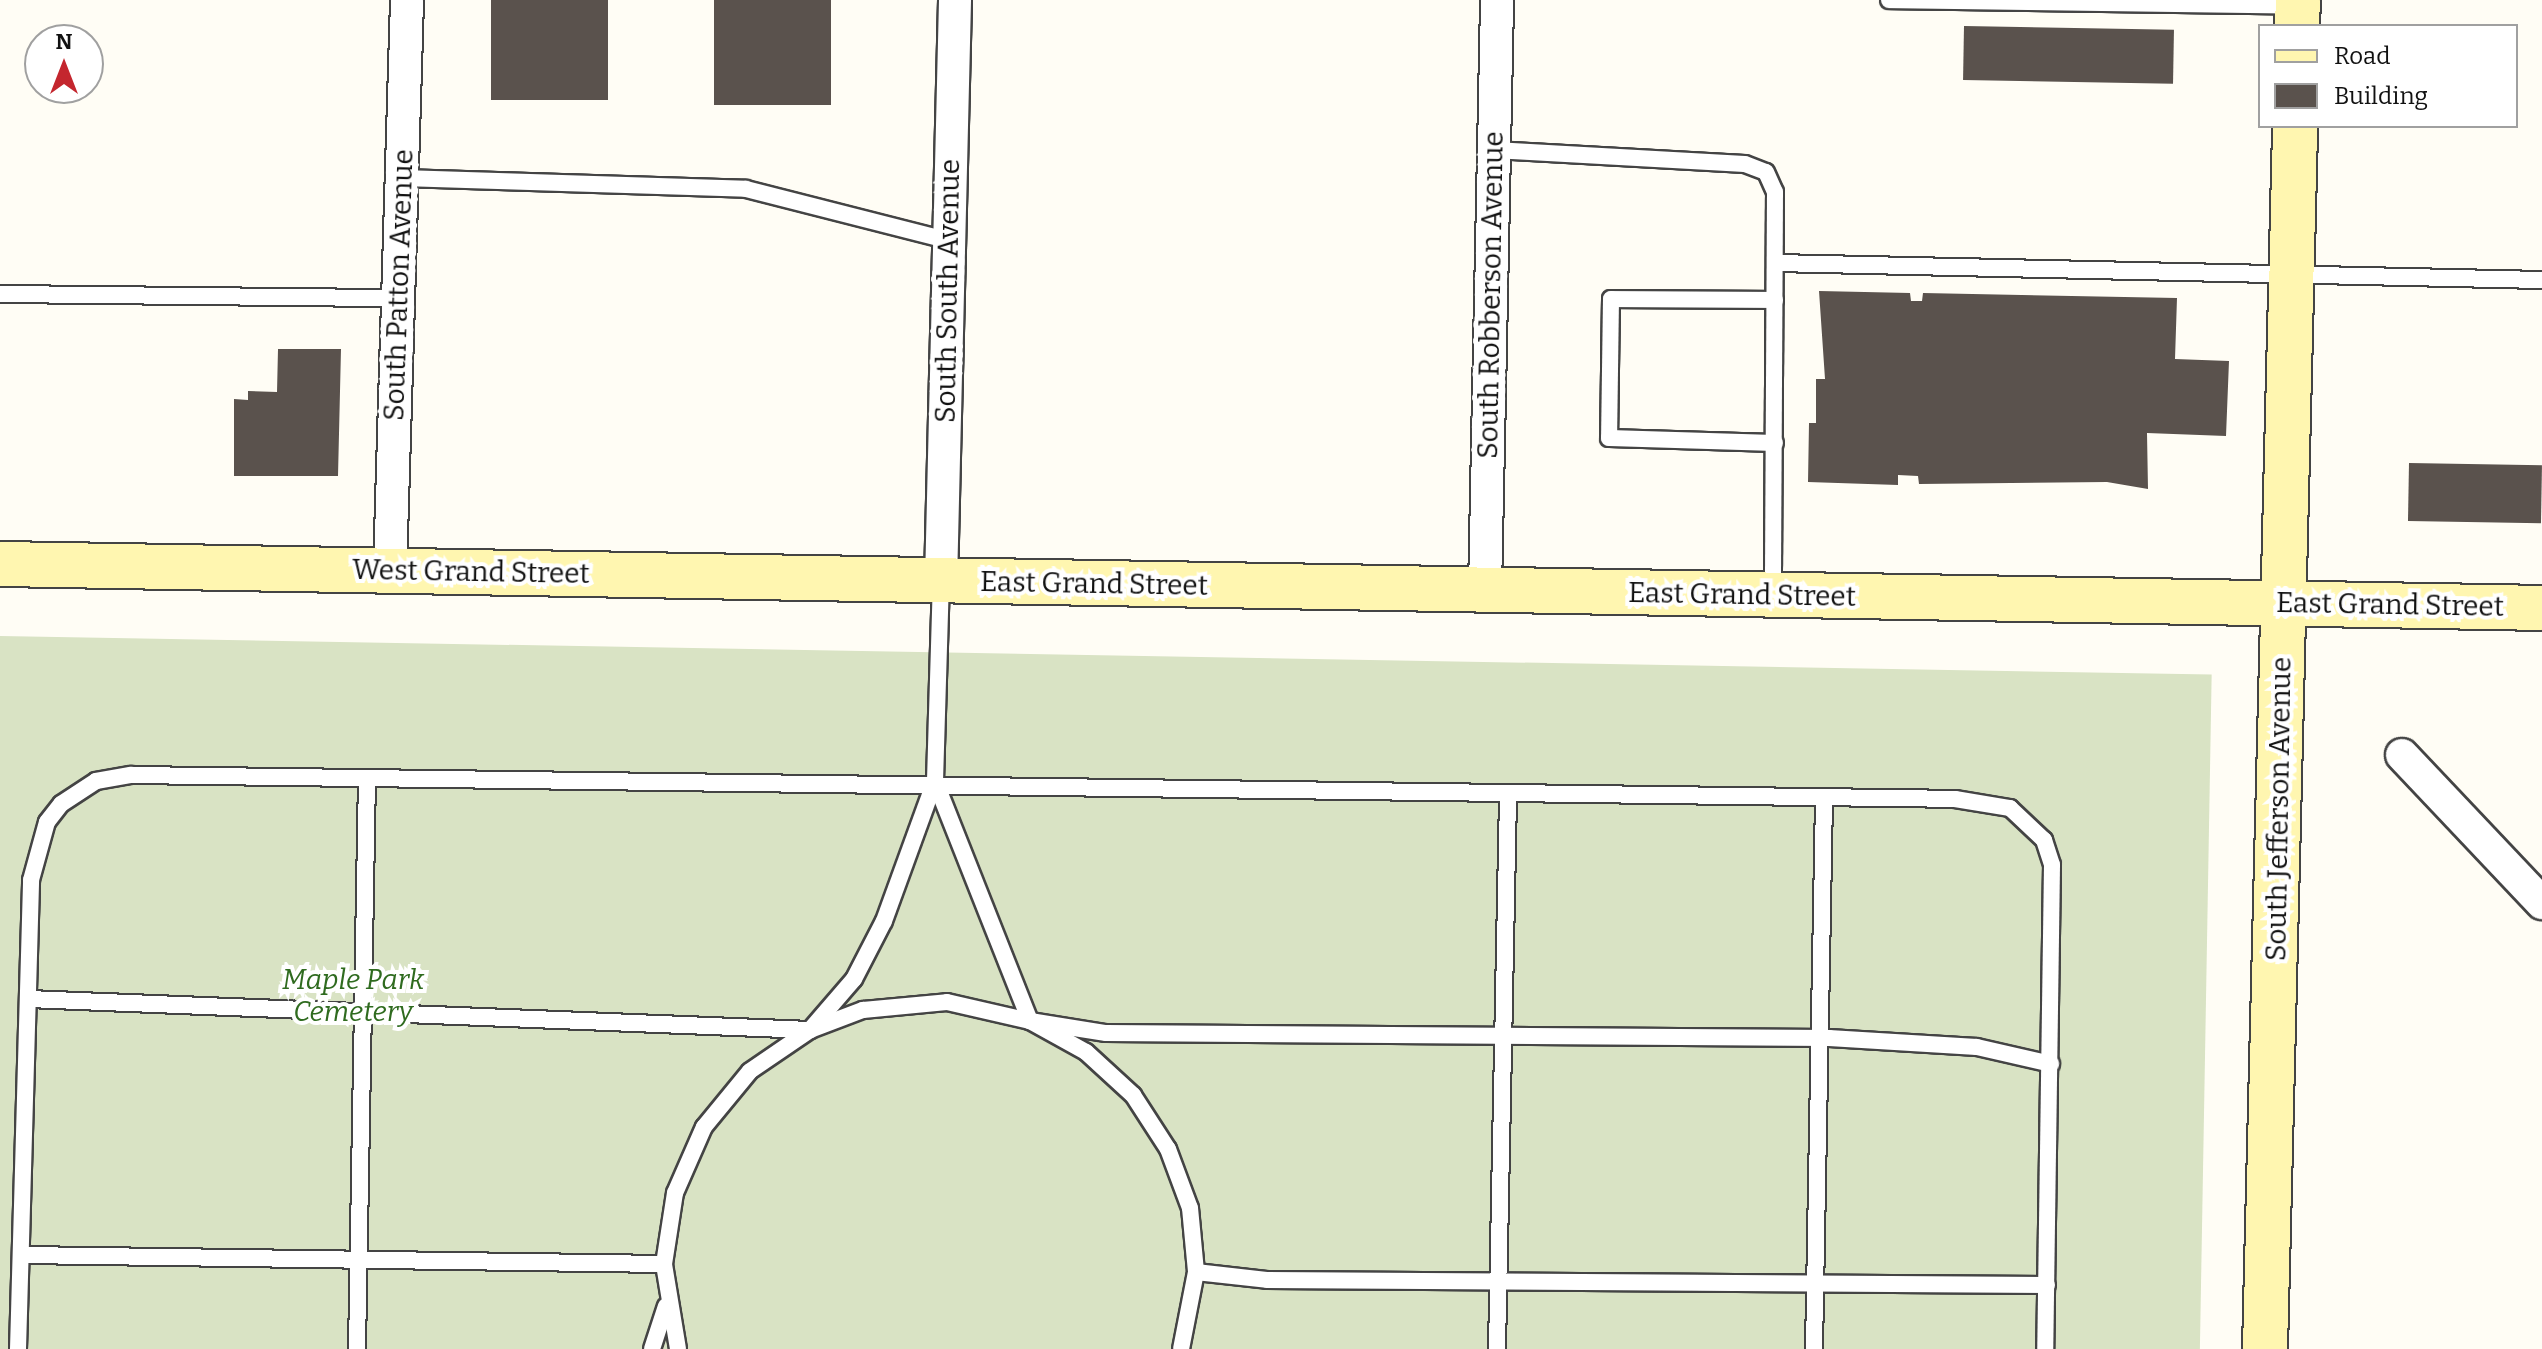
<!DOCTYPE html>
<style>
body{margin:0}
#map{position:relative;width:2542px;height:1349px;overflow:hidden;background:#fffdf5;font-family:Bitter,serif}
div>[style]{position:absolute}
.cemetery>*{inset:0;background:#d9e3c4;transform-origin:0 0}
.building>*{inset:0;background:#5a524d;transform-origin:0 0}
.roads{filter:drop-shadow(2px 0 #444) drop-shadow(-2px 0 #444) drop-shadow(0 2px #444) drop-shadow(0 -2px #444)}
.lane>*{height:16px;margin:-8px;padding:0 8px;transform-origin:8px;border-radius:8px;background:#fff}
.street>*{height:32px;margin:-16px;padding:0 16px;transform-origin:16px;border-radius:16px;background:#fff}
.secondary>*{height:44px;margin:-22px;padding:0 22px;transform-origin:22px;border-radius:22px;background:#fff6b0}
span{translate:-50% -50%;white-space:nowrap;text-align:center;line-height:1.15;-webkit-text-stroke:8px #fff;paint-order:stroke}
.street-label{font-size:28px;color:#111}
.park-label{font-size:28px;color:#2f6b1f;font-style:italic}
.legend{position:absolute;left:2258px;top:24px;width:260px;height:104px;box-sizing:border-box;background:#fff;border:2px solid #a0a0a0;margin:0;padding:10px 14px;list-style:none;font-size:24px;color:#111}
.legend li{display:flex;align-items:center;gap:16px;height:40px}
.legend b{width:40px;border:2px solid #a0a0a0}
.north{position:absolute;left:24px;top:24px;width:80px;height:80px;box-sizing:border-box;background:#fff;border:2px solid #a0a0a0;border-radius:50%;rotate:0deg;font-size:22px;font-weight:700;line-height:32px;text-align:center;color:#111}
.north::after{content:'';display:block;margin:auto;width:28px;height:36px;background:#c4262e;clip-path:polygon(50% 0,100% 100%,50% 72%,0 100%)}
</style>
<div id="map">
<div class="cemetery">
<div style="left:0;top:636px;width:2212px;height:713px;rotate:1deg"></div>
</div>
<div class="building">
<div style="left:491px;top:0;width:117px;height:100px"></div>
<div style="left:714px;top:0;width:117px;height:105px"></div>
<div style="left:1964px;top:26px;width:210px;height:54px;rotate:1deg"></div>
<div style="clip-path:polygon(1819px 291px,1910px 293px,1911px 301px,1922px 301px,1923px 293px,2177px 298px,2175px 359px,2229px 361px,2226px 436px,2147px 433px,2148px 489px,2107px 482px,1919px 484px,1918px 476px,1898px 475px,1898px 485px,1808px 482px,1809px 423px,1816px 423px,1816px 379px,1825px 379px)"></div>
<div style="clip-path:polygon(278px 349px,341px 349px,338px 476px,234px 476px,234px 399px,248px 400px,248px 391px,277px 392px)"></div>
<div style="left:2409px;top:463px;width:133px;height:58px;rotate:1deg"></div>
</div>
<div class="roads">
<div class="lane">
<div style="left:1889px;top:0;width:407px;rotate:0.8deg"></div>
<div style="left:1494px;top:150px;width:251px;rotate:3.2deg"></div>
<div style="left:1745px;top:164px;width:22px;rotate:21deg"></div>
<div style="left:1766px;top:172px;width:22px;rotate:66deg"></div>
<div style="left:1775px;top:192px;width:403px;rotate:90.3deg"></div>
<div style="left:402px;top:178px;width:344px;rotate:1.8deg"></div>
<div style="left:746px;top:189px;width:211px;rotate:14.3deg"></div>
<div style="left:1775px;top:263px;width:767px;rotate:1.27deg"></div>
<div style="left:0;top:294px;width:399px;rotate:0.6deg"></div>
<div style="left:1775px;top:300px;width:164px;rotate:-179.7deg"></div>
<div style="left:1611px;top:299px;width:139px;rotate:90.8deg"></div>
<div style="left:1609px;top:438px;width:166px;rotate:1.7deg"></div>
<div style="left:935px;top:781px;width:258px;rotate:68.4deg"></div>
<div style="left:1030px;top:1021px;width:77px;rotate:9deg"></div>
<div style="left:1106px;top:1033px;width:723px;rotate:0.4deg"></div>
<div style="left:1829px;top:1038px;width:148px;rotate:3.5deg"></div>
<div style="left:1977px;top:1047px;width:76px;rotate:12.9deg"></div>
<div style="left:28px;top:999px;width:783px;rotate:2.27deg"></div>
<div style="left:810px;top:1030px;width:67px;rotate:-49.2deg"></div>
<div style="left:854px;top:979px;width:65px;rotate:-62.7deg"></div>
<div style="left:884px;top:921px;width:149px;rotate:-70deg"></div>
<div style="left:935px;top:781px;width:197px;rotate:-88.3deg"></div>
<div style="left:21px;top:1255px;width:643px;rotate:0.8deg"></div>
<div style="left:1196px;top:1272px;width:71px;rotate:6.4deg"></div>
<div style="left:1267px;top:1280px;width:780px;rotate:0.37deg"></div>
<div style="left:18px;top:1349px;width:469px;rotate:-88.4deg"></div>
<div style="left:31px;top:880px;width:60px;rotate:-74.6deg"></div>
<div style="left:47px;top:822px;width:23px;rotate:-52deg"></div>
<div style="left:61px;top:804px;width:42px;rotate:-33.3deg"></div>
<div style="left:96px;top:781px;width:36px;rotate:-10deg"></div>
<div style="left:131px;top:775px;width:1824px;rotate:0.75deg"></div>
<div style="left:1955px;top:799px;width:56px;rotate:9.3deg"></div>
<div style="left:2010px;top:808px;width:47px;rotate:43.3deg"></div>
<div style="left:2044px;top:840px;width:26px;rotate:72deg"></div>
<div style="left:2052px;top:865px;width:484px;rotate:90.8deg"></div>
<div style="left:357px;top:1349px;width:571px;rotate:-89deg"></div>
<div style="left:652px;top:1349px;width:45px;rotate:-72deg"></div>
<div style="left:678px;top:1349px;width:86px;rotate:-99.4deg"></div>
<div style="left:664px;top:1264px;width:72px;rotate:-81.2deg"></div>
<div style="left:675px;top:1193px;width:72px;rotate:-66.3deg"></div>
<div style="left:704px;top:1127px;width:72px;rotate:-50.6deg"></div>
<div style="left:750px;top:1071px;width:73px;rotate:-34.3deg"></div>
<div style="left:810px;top:1030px;width:57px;rotate:-20.7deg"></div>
<div style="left:863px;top:1010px;width:84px;rotate:-5.4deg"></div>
<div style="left:947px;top:1002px;width:85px;rotate:12.9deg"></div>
<div style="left:1030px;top:1021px;width:64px;rotate:29deg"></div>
<div style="left:1086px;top:1052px;width:64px;rotate:42.5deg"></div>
<div style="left:1133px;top:1095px;width:64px;rotate:57.1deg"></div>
<div style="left:1168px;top:1149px;width:63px;rotate:69.6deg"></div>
<div style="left:1190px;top:1208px;width:64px;rotate:84.6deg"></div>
<div style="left:1196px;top:1272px;width:78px;rotate:101deg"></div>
<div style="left:1497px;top:1349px;width:554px;rotate:-88.86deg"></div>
<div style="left:1814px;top:1349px;width:551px;rotate:-88.96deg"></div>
</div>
<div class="street">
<div style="left:390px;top:570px;width:570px;rotate:-88.29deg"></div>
<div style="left:941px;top:582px;width:582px;rotate:-88.62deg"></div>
<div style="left:1485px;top:590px;width:590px;rotate:-88.83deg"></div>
<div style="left:2402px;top:755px;width:204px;rotate:46.6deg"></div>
</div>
<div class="secondary">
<div style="left:2297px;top:26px;width:26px;rotate:-88deg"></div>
<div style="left:0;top:564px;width:2542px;rotate:0.99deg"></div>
<div style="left:2265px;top:1349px;width:1223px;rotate:-88.59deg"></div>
</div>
</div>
<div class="street-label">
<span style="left:399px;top:285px;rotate:-88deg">South Patton Avenue</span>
<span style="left:948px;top:291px;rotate:-89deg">South South Avenue</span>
<span style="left:1491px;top:295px;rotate:-89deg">South Robberson Avenue</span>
<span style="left:471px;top:572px;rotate:1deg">West Grand Street</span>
<span style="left:1094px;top:584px;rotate:1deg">East Grand Street</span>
<span style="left:1742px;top:595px;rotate:1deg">East Grand Street</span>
<span style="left:2390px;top:605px;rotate:1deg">East Grand Street</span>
<span style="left:2279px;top:809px;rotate:-89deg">South Jefferson Avenue</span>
</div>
<div class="park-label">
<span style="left:353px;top:996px">Maple Park<br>Cemetery</span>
</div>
<ul class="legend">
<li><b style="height:10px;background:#fff6b0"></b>Road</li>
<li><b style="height:22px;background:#5a524d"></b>Building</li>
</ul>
<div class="north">N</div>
</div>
